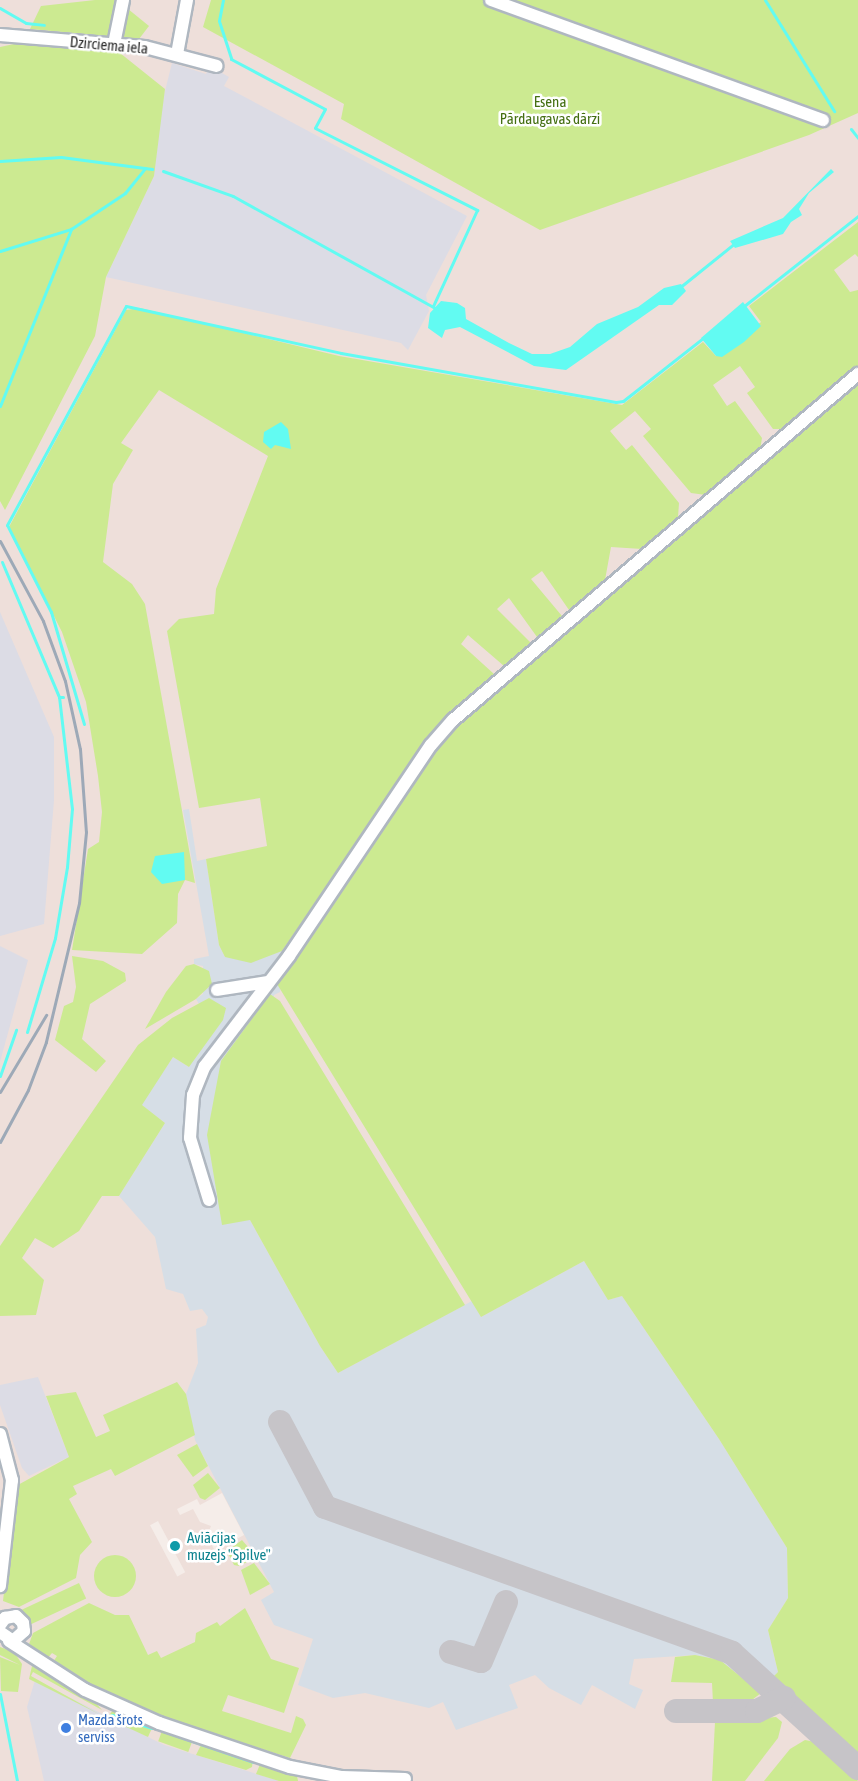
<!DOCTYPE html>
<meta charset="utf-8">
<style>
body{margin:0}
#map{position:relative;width:858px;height:1781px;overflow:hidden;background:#eedfda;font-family:"Asap Condensed",sans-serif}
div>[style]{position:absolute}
.industrial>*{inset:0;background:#dcdce5}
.airport>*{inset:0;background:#d6dee6}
.green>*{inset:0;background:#ccea91;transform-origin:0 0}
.round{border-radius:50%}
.plaza>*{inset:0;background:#f5ede9;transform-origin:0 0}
.water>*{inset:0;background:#62fbf2}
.stream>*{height:3px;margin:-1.5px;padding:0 1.5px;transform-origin:1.5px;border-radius:1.5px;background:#62fbf2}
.taxiway>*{height:24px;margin:-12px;padding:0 12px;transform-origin:12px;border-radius:12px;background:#c6c4c8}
.roads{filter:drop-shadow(2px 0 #afb7c0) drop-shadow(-2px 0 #afb7c0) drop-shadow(0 2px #afb7c0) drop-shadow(0 -2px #afb7c0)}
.minor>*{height:12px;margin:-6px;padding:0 6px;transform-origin:6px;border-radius:6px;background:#fff}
.rail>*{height:3px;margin:-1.5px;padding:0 1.5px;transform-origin:1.5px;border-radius:1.5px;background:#9da9b7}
.dots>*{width:16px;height:16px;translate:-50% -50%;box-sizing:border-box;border:3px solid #fff;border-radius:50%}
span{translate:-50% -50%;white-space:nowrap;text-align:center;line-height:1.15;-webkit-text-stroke:5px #fff;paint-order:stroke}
.street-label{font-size:15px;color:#2a2a2a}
.park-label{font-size:15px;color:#446f12}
.culture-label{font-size:15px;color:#0d838f}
.left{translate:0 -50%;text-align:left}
.shop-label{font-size:15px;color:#366cbe}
</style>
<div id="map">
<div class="industrial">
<div style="clip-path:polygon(172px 63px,206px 74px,209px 67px,215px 69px,229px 77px,224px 86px,467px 216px,426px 295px,429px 311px,408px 350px,401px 343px,106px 277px,154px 176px,158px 119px)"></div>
<div style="clip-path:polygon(0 612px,54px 737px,54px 800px,44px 924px,0 936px)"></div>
<div style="clip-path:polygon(0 946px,28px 960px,0 1062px)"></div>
<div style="clip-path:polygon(38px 1377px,69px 1457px,29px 1476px,22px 1468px,0 1405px,0 1385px)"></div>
<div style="clip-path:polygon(35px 1680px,164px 1745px,279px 1781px,44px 1781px,27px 1707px)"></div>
</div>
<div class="airport">
<div style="clip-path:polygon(189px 809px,197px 861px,206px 859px,219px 945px,225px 957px,282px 951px,297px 930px,308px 939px,281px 976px,280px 992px,274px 995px,250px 1220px,320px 1346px,338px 1373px,472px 1301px,481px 1317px,584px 1261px,608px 1300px,622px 1296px,719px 1439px,787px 1548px,788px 1598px,768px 1630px,778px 1672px,761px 1693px,720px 1660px,695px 1655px,634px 1659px,629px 1684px,643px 1690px,635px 1709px,592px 1685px,581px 1705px,549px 1688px,535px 1675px,509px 1685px,518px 1708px,456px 1730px,443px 1702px,429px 1708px,365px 1693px,333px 1698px,298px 1685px,313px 1639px,274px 1625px,261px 1600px,274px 1592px,195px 1440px,186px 1394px,198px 1363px,196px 1329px,206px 1325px,208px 1317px,202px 1309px,190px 1311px,183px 1294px,166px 1289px,155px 1237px,119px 1196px,165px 1123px,141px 1105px,173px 1057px,189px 1067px,209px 998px,199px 1004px,196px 999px,203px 994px,203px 966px,194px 964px,194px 959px,209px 956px,183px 810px)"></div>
</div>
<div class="green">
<div style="clip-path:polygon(95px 0,117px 0,149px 26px,139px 39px,30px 29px,41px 6px)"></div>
<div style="clip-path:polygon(211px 0,858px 0,858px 113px,809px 135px,540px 230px,341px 119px,344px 104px,203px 27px)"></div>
<div style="clip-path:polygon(14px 44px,115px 49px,165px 89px,154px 176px,106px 277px,95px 336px,5px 510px,0 501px,0 47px)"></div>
<div style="clip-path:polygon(858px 222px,858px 257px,855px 254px,834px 270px,850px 292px,858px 290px,858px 367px,784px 429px,773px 429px,747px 393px,755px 387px,740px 366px,713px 385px,727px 406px,735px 401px,762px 438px,760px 450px,706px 495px,691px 493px,643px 436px,651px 429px,635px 411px,610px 431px,626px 450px,632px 445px,679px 503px,678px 517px,642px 549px,611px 547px,605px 580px,569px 610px,542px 571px,531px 579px,562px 616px,537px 637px,509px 598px,497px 609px,531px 643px,504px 666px,468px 635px,461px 644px,494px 674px,452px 710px,429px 738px,282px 951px,251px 963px,225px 957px,219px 945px,206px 859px,267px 846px,260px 798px,199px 808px,167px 631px,179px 619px,214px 614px,216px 589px,268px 456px,159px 390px,121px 443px,133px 450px,113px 484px,103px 562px,132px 584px,145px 604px,195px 883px,185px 880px,178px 894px,177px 923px,142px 954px,72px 950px,88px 849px,99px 842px,102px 812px,98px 776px,86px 702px,62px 632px,9px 527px,126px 310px,140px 308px,339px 356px,622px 405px,703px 342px,716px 356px,761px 322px,749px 306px)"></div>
<div style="clip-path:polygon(858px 381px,858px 1757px,773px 1677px,778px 1672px,768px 1630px,788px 1598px,787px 1548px,719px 1439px,622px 1296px,608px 1300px,584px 1261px,481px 1317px,277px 984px,436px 747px,463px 719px)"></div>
<div style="clip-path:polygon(72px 956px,103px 961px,125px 973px,126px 981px,90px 1004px,82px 1039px,106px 1061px,96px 1072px,55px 1040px,64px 1006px,73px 1002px,76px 987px)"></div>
<div style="clip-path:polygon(194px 964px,209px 971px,212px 984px,196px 999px,145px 1029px,166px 992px,186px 966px)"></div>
<div style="clip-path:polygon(270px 994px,280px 1001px,465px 1305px,338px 1373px,320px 1346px,250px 1220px,222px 1225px,207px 1135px,221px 1061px)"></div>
<div style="clip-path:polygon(209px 998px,226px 1008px,223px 1020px,189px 1067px,173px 1057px,142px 1105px,165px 1123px,119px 1196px,102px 1196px,79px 1231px,53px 1248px,35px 1238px,22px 1258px,44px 1280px,36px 1315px,0 1316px,0 1246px,138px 1045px,172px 1018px)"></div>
<div style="clip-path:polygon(177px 1382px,186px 1394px,195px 1435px,115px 1476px,111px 1469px,73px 1486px,77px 1494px,69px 1499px,92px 1542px,80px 1555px,76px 1578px,19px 1607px,3px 1601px,16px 1486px,69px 1457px,46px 1396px,76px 1392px,96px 1437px,110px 1431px,103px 1415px)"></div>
<div style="clip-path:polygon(197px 1444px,208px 1466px,193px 1477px,177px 1455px)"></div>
<div style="clip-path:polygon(208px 1473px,220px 1488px,205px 1500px,200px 1498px,193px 1485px)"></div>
<div style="clip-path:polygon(242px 1540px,254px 1554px,253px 1559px,239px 1566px,234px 1565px,227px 1551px)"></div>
<div class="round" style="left:94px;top:1555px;width:42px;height:42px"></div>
<div style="clip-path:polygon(254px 1563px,270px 1584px,250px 1595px,241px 1570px)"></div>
<div style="left:79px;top:1583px;width:17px;height:65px;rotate:65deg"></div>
<div style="clip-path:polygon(89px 1603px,115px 1615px,129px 1615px,148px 1655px,157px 1651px,161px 1658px,195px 1642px,196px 1633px,217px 1622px,220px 1626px,245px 1608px,271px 1659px,299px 1668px,284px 1713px,228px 1695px,222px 1711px,291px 1733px,296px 1716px,303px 1719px,306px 1725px,290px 1758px,147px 1712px,51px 1665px,57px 1656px,52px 1653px,47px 1659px,28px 1647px,33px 1633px)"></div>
<div style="clip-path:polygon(0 1647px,14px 1652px,22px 1664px,18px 1692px,1px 1691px,0 1657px,20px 1665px,0 1655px)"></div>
<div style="clip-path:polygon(695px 1655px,720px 1660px,761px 1693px,748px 1703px,713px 1703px,712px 1683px,671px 1682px,675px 1657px)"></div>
<div style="clip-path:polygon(32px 1666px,92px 1699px,102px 1710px,33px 1672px,31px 1676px,99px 1714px,29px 1679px)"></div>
<div style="clip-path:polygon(113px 1710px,148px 1723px,152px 1728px,148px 1737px,107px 1718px)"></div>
<div style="clip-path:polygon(776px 1717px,782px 1722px,778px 1738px,745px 1781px,712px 1781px,715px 1722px)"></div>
<div style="left:163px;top:1728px;width:32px;height:14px;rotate:20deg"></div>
<div style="clip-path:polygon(805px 1740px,815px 1742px,858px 1781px,764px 1781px,790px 1749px)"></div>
<div style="clip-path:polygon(203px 1741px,253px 1758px,252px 1767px,246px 1770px,196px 1755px)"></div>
<div style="clip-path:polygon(261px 1762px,297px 1776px,298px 1781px,279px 1781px,256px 1774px)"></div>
</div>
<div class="plaza">
<div style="clip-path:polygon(222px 1493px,244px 1535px,222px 1547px,225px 1553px,205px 1563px,202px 1557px,215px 1551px,207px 1536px,211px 1526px,200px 1522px,193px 1509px,180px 1515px,177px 1509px,197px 1499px,200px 1505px)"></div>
<div style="left:158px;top:1521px;width:58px;height:9px;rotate:62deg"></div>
</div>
<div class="water">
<div style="clip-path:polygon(831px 169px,834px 172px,809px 193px,799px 209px,802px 215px,791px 222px,783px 234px,735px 248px,730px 241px,783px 218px)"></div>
<div style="clip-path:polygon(681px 284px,686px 291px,672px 305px,659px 305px,566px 370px,534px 366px,460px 327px,445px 330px,442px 338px,428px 328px,430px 313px,441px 301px,457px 303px,465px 308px,466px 319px,509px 343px,532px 354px,550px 354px,570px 347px,597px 324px,638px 307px,664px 288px)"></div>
<div style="clip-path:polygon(743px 302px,761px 326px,744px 342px,722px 357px,716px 356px,701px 338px)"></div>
<div style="clip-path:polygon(281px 422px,288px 429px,291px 449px,275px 445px,271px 449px,263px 442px,264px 432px)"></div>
<div style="clip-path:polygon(184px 852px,185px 880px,162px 884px,151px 872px,155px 856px)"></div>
</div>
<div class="stream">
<div style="left:223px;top:0;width:21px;rotate:101deg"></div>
<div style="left:219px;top:21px;width:40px;rotate:72deg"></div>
<div style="left:231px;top:59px;width:106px;rotate:28deg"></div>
<div style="left:325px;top:109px;width:21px;rotate:118deg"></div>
<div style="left:315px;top:128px;width:182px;rotate:26.8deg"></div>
<div style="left:477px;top:210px;width:106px;rotate:114.6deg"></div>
<div style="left:765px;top:0;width:131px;rotate:58.1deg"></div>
<div style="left:0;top:8px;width:30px;rotate:30deg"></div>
<div style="left:26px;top:23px;width:18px;rotate:6deg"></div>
<div style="left:851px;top:129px;width:11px;rotate:52deg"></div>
<div style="left:0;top:161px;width:61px;rotate:-3.8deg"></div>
<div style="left:61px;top:157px;width:92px;rotate:7.5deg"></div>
<div style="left:163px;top:171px;width:74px;rotate:19.7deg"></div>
<div style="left:233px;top:196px;width:233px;rotate:29deg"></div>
<div style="left:0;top:251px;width:74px;rotate:-17.2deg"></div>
<div style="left:679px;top:288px;width:72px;rotate:-38.8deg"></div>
<div style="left:744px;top:306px;width:145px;rotate:-38.3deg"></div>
<div style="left:0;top:406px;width:191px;rotate:-68.1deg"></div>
<div style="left:71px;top:229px;width:65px;rotate:-33.7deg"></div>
<div style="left:125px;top:193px;width:32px;rotate:-51deg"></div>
<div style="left:2px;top:562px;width:147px;rotate:67.1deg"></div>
<div style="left:59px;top:697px;width:4px"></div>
<div style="left:84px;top:724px;width:117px;rotate:-106.4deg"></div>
<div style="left:51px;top:612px;width:97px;rotate:-116.8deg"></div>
<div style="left:7px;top:525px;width:249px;rotate:-61.5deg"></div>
<div style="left:126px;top:306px;width:220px;rotate:12.3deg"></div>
<div style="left:341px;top:353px;width:279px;rotate:10.1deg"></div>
<div style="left:616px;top:402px;width:7px;rotate:-8deg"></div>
<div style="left:623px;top:401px;width:102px;rotate:-38.2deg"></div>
<div style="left:27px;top:1032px;width:98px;rotate:-73.4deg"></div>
<div style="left:55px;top:938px;width:72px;rotate:-80.4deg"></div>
<div style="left:67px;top:867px;width:58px;rotate:-85.1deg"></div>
<div style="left:72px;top:809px;width:113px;rotate:-96.6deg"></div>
<div style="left:0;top:1076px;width:49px;rotate:-70.8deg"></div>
<div style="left:0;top:1694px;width:89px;rotate:78.9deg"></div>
<div style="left:112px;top:1715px;width:42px;rotate:18deg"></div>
<div style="left:163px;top:1731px;width:95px;rotate:19deg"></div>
</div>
<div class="taxiway">
<div style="left:280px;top:1422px;width:96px;rotate:62.1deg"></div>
<div style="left:325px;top:1507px;width:432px;rotate:19.7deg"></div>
<div style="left:732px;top:1653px;width:171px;rotate:42.4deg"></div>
<div style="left:451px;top:1652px;width:31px;rotate:17deg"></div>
<div style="left:481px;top:1661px;width:64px;rotate:-67deg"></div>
<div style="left:676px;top:1711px;width:81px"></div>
<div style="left:757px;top:1711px;width:30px;rotate:-26deg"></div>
</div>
<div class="roads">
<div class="minor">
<div style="left:491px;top:0;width:353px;rotate:19.9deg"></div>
<div style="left:0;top:35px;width:145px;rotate:4.7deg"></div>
<div style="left:145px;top:47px;width:74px;rotate:14.8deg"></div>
<div style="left:114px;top:44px;width:45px;rotate:-78.4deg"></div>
<div style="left:177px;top:54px;width:55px;rotate:-79.5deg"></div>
<div style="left:217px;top:990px;width:52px;rotate:-8.9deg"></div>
<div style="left:209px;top:1200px;width:65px;rotate:-107deg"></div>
<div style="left:190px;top:1138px;width:43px;rotate:-86deg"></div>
<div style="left:193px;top:1095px;width:31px;rotate:-68deg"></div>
<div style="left:205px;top:1066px;width:138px;rotate:-52.6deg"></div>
<div style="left:289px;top:956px;width:254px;rotate:-56.1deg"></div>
<div style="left:431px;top:745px;width:33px;rotate:-49deg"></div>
<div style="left:453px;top:720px;width:533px;rotate:-40.51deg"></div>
<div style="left:0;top:1434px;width:48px;rotate:75.4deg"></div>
<div style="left:12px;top:1480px;width:107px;rotate:96.5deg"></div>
<div style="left:0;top:1625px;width:9px;rotate:-54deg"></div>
<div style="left:5px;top:1618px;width:11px;rotate:-10deg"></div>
<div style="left:16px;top:1616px;width:10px;rotate:45deg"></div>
<div style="left:23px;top:1623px;width:8px;rotate:83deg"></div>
<div style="left:24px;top:1631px;width:15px;rotate:138deg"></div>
<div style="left:13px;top:1641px;width:16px;rotate:-145deg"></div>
<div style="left:9px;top:1641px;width:90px;rotate:32.8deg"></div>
<div style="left:85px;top:1690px;width:81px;rotate:24deg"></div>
<div style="left:159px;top:1723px;width:138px;rotate:18.6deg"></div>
<div style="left:290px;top:1767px;width:53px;rotate:10.9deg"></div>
<div style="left:342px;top:1777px;width:63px;rotate:1.8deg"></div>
</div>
</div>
<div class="rail">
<div style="left:0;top:541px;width:91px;rotate:61.7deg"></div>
<div style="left:43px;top:621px;width:64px;rotate:69.9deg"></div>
<div style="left:65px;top:681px;width:70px;rotate:77.6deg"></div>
<div style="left:80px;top:749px;width:83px;rotate:85.9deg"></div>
<div style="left:86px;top:832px;width:71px;rotate:95.6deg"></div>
<div style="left:79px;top:903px;width:143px;rotate:103.4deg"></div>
<div style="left:46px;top:1042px;width:51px;rotate:110.6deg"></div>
<div style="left:28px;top:1090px;width:59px;rotate:118.3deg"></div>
<div style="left:0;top:1092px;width:90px;rotate:-59.1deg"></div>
</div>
<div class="dots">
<div style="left:175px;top:1546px;background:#0f9aa8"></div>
<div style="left:66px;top:1728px;background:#3f7fe0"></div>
</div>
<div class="street-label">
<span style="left:109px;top:45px;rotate:5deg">Dzirciema iela</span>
</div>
<div class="park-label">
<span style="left:550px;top:110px">Esena<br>Pārdaugavas dārzi</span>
</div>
<div class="culture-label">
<span class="left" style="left:187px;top:1546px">Aviācijas<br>muzejs "Spilve"</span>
</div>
<div class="shop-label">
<span class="left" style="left:78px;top:1728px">Mazda šrots<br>serviss</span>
</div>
</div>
